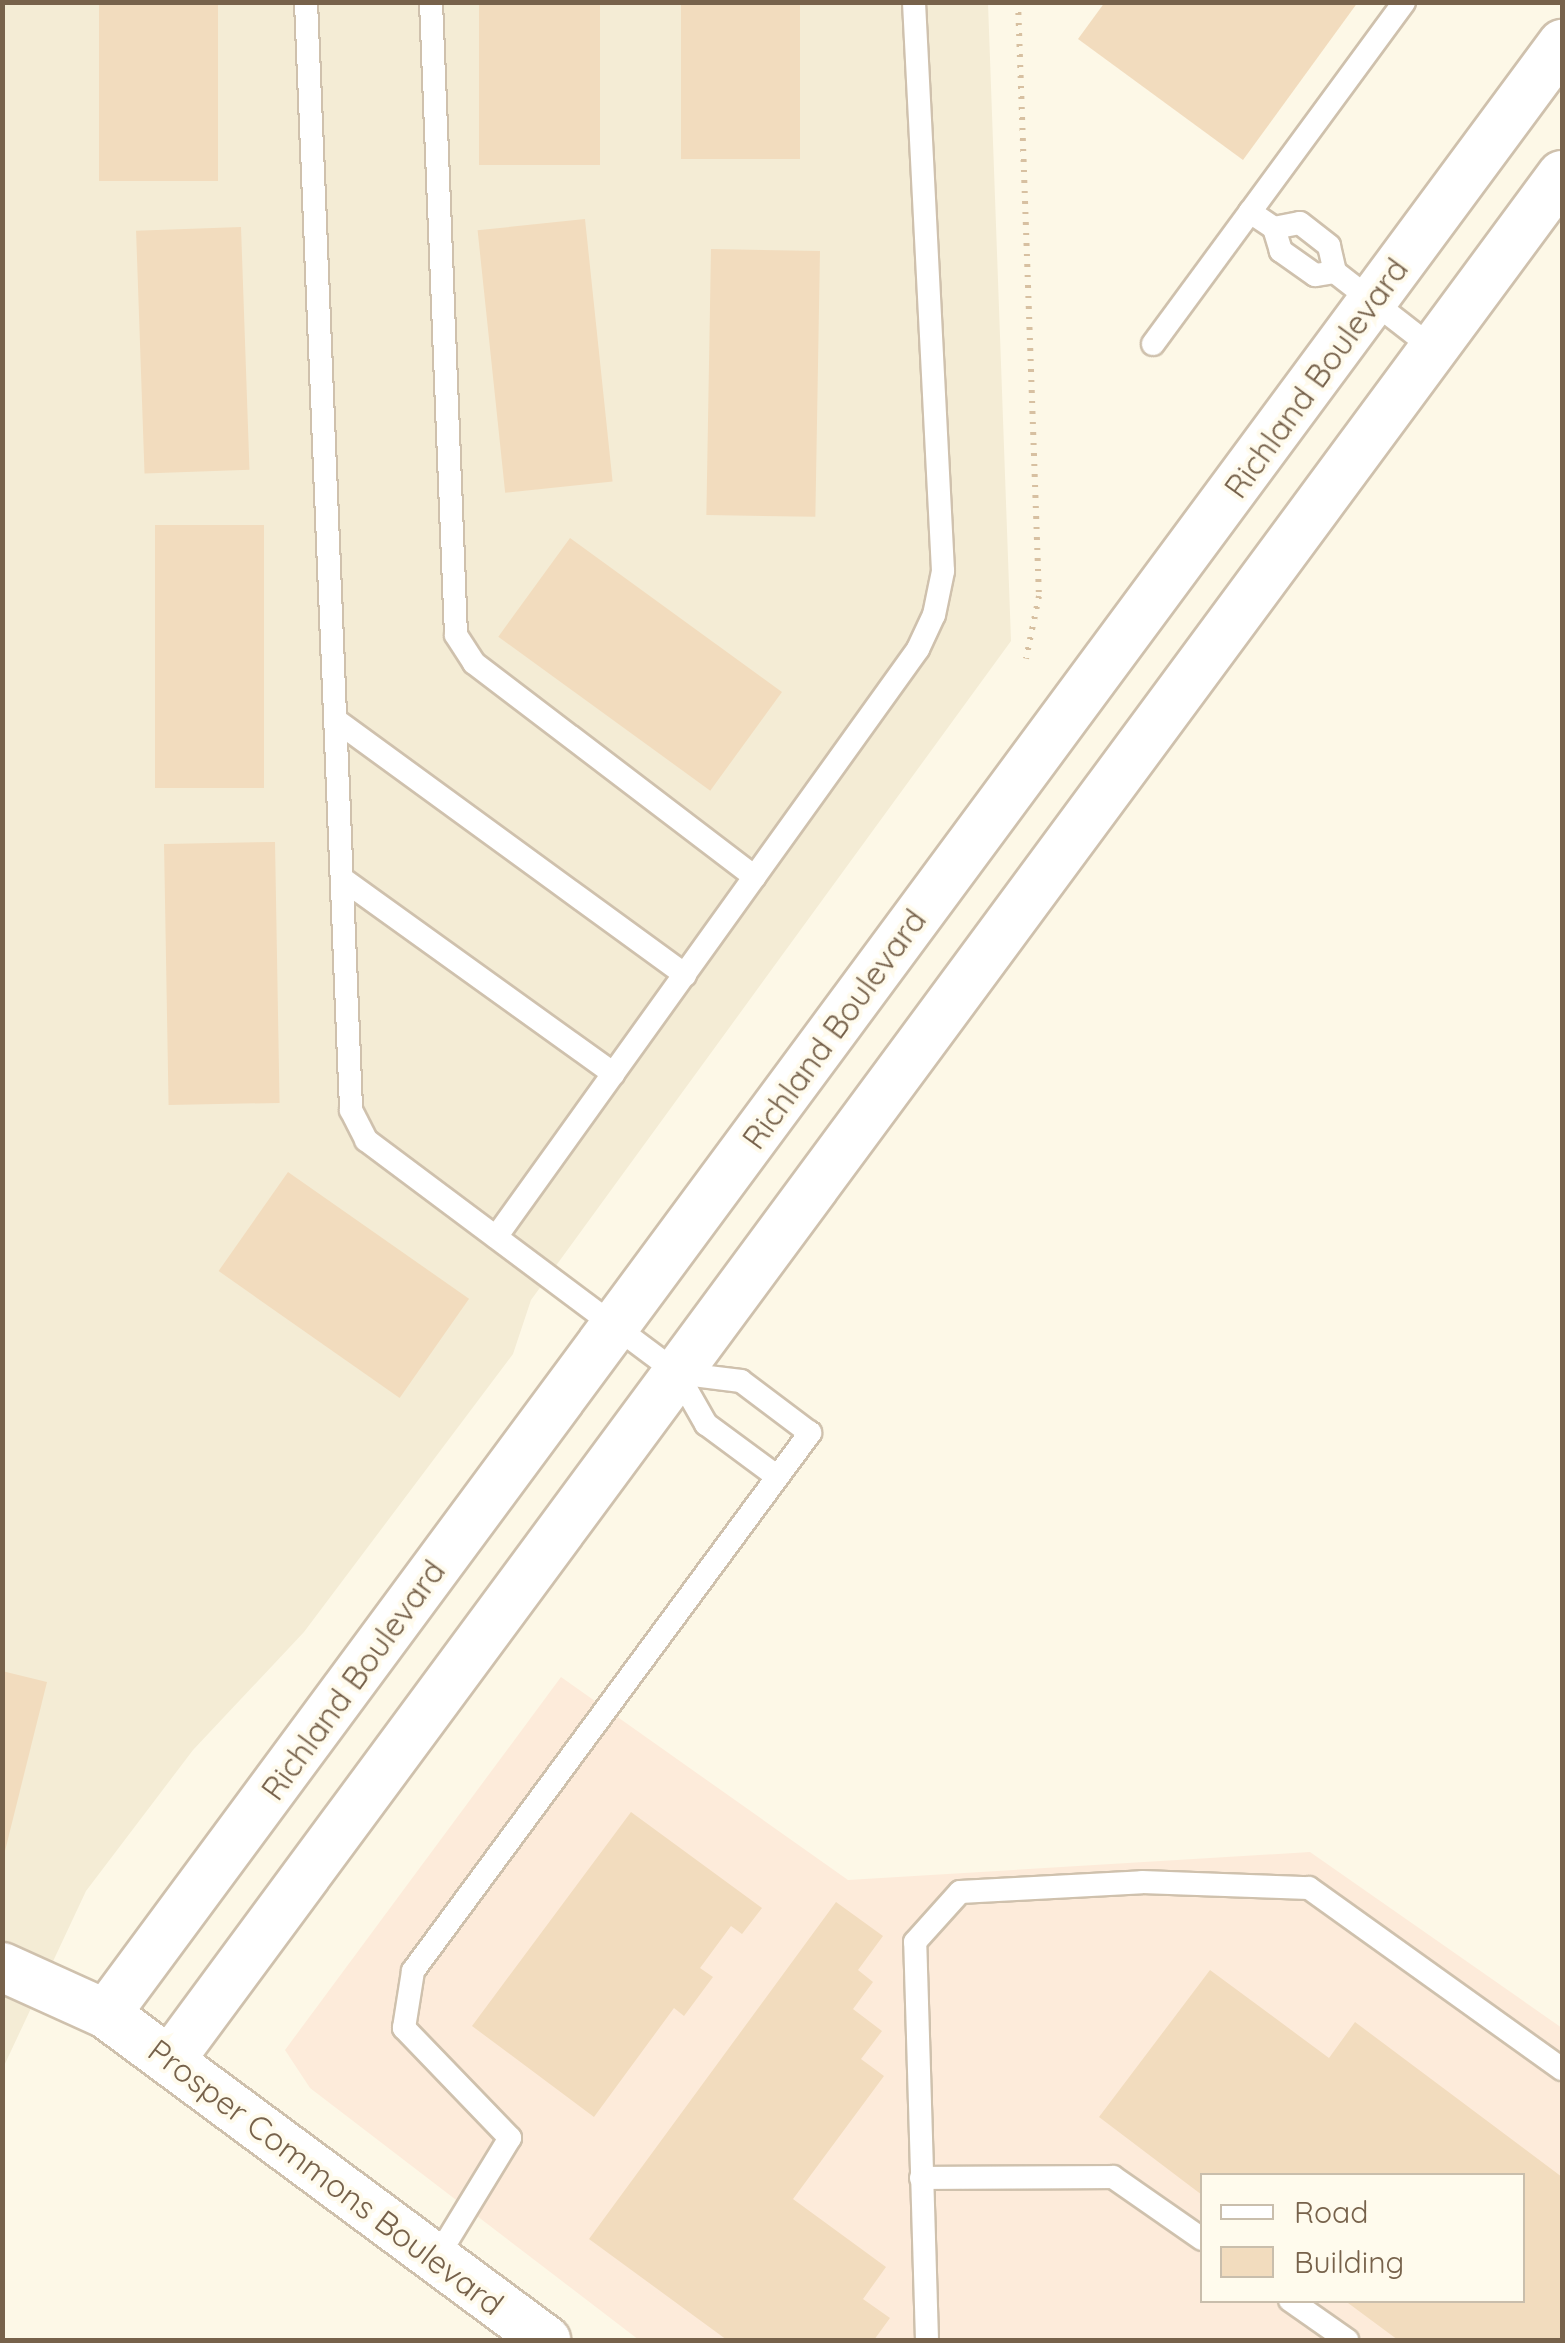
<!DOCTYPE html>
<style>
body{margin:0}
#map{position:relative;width:1565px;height:2343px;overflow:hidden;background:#fdf8e7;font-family:Quicksand,sans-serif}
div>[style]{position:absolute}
.residential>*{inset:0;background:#f4ecd5}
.commercial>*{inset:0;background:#fdebda}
.building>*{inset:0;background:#f2dcbe;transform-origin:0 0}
.path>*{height:6px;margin-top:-3px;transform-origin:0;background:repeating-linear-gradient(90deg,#d7c0a1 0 2.5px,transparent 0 10.5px)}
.roads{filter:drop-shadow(2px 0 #cfc1ad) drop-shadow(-2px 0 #cfc1ad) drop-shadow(0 2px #cfc1ad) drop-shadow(0 -2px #cfc1ad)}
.lane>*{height:22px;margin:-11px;padding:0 11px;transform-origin:11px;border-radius:11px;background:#fff}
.street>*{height:48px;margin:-24px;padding:0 24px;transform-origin:24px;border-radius:24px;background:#fff}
span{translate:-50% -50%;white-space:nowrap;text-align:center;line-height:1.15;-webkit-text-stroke:8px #fffbed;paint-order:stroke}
.street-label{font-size:32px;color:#77624b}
.frame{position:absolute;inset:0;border:5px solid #77624b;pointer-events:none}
.legend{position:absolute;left:1200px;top:2173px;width:325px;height:130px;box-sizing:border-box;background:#fffbed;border:2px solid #c9beac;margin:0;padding:12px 18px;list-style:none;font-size:30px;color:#77624b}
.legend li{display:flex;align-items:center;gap:20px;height:50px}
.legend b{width:50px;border:2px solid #c9beac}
</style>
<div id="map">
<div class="residential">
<div style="clip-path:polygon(3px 3px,988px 3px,1011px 641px,531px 1300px,513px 1354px,304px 1632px,193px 1750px,86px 1891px,3px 2068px)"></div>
</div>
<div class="commercial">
<div style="clip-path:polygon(evenodd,561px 1677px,848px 1880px,1310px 1852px,1562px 2028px,1562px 2340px,639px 2340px,310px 2088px,285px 2050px,561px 1677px,1202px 2176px,1522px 2176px,1522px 2300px,1202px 2300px,1202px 2176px)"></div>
</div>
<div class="building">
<div style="left:99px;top:2px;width:119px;height:179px"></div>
<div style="left:479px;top:2px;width:121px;height:163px"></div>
<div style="left:681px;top:2px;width:119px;height:157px"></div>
<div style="clip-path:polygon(1105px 2px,1358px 2px,1243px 160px,1078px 39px)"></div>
<div style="left:585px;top:219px;width:264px;height:108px;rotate:84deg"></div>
<div style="left:241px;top:227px;width:243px;height:105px;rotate:88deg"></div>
<div style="left:711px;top:249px;width:109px;height:266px;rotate:1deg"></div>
<div style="left:264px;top:525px;width:263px;height:109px;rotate:90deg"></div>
<div style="left:570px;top:538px;width:262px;height:122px;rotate:36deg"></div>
<div style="left:275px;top:842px;width:261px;height:111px;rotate:89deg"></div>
<div style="left:288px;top:1172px;width:221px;height:121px;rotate:35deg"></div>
<div style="clip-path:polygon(2px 1671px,47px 1682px,4px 1855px,2px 1855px)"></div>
<div style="clip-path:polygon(631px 1812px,762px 1908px,742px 1934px,731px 1926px,700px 1968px,713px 1977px,684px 2016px,674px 2008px,594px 2117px,472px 2026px)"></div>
<div style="clip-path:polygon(836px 1902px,883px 1936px,858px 1970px,873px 1982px,853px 2009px,882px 2031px,861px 2059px,884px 2076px,793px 2199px,886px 2267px,863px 2299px,890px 2318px,874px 2340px,727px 2340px,589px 2239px)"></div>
<div style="clip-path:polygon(1210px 1970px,1329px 2058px,1355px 2022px,1562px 2177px,1562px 2340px,1398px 2340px,1344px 2300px,1522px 2300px,1522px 2176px,1202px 2176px,1202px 2195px,1099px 2117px)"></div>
</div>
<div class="path">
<div style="left:1018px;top:2px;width:594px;rotate:87.98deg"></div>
<div style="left:1039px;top:596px;width:64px;rotate:101.7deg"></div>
</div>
<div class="roads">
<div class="lane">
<div style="left:306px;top:2px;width:1109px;rotate:87.67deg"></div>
<div style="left:351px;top:1110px;width:34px;rotate:63deg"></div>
<div style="left:366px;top:1140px;width:389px;rotate:36.8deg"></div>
<div style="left:677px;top:1373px;width:59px;rotate:60.4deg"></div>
<div style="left:706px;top:1424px;width:86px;rotate:36.5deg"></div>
<div style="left:431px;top:2px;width:633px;rotate:87.74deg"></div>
<div style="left:456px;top:635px;width:33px;rotate:57deg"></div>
<div style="left:474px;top:663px;width:353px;rotate:37.3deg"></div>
<div style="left:1274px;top:228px;width:26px;rotate:-11deg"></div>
<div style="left:1300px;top:223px;width:37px;rotate:38deg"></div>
<div style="left:1329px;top:246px;width:27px;rotate:77deg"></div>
<div style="left:1335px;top:272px;width:20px;rotate:171deg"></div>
<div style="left:1315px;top:275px;width:42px;rotate:-144.8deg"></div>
<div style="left:1281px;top:251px;width:24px;rotate:-107deg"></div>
<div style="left:1274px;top:228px;width:29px;rotate:-146deg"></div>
<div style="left:1250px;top:212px;width:260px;rotate:-53.7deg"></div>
<div style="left:1335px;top:272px;width:125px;rotate:37.9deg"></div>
<div style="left:1153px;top:344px;width:164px;rotate:-53.7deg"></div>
<div style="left:337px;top:721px;width:431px;rotate:36.1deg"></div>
<div style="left:344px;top:880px;width:332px;rotate:35.7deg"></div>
<div style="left:496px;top:1237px;width:724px;rotate:-54.33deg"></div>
<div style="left:918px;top:649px;width:38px;rotate:-65deg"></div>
<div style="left:934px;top:615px;width:45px;rotate:-78.4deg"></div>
<div style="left:943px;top:571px;width:570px;rotate:-92.92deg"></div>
<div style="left:921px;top:2178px;width:192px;rotate:-0.3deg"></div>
<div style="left:1113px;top:2177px;width:108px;rotate:34.9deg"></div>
<div style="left:436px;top:2259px;width:142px;rotate:-58.6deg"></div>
<div style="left:510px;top:2138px;width:153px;rotate:-133.9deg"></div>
<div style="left:404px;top:2028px;width:58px;rotate:-81deg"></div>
<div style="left:413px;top:1971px;width:669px;rotate:-53.58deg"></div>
<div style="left:810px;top:1433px;width:86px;rotate:-143deg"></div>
<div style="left:741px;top:1381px;width:64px;rotate:-172.9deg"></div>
<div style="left:1290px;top:2300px;width:70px;rotate:35.1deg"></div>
<div style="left:927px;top:2340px;width:398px;rotate:-91.7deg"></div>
<div style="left:915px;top:1942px;width:67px;rotate:-48deg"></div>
<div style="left:960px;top:1892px;width:182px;rotate:-3.1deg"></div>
<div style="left:1142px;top:1882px;width:167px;rotate:2.1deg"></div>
<div style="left:1309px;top:1888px;width:311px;rotate:35.6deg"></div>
</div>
<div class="street">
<div style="left:2px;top:1967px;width:114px;rotate:24.3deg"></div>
<div style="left:106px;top:2014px;width:548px;rotate:36.54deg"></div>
<div style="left:106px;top:2014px;width:2450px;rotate:-53.53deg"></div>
<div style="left:170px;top:2060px;width:2343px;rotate:-53.56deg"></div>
</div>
</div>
<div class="street-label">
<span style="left:1316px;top:378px;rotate:-54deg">Richland Boulevard</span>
<span style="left:834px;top:1029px;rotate:-54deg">Richland Boulevard</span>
<span style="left:353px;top:1680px;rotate:-54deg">Richland Boulevard</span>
<span style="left:326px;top:2177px;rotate:37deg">Prosper Commons Boulevard</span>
</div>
<div class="frame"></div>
<ul class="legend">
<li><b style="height:12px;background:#fff"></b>Road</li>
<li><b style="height:28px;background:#f2dcbe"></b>Building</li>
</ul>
</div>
